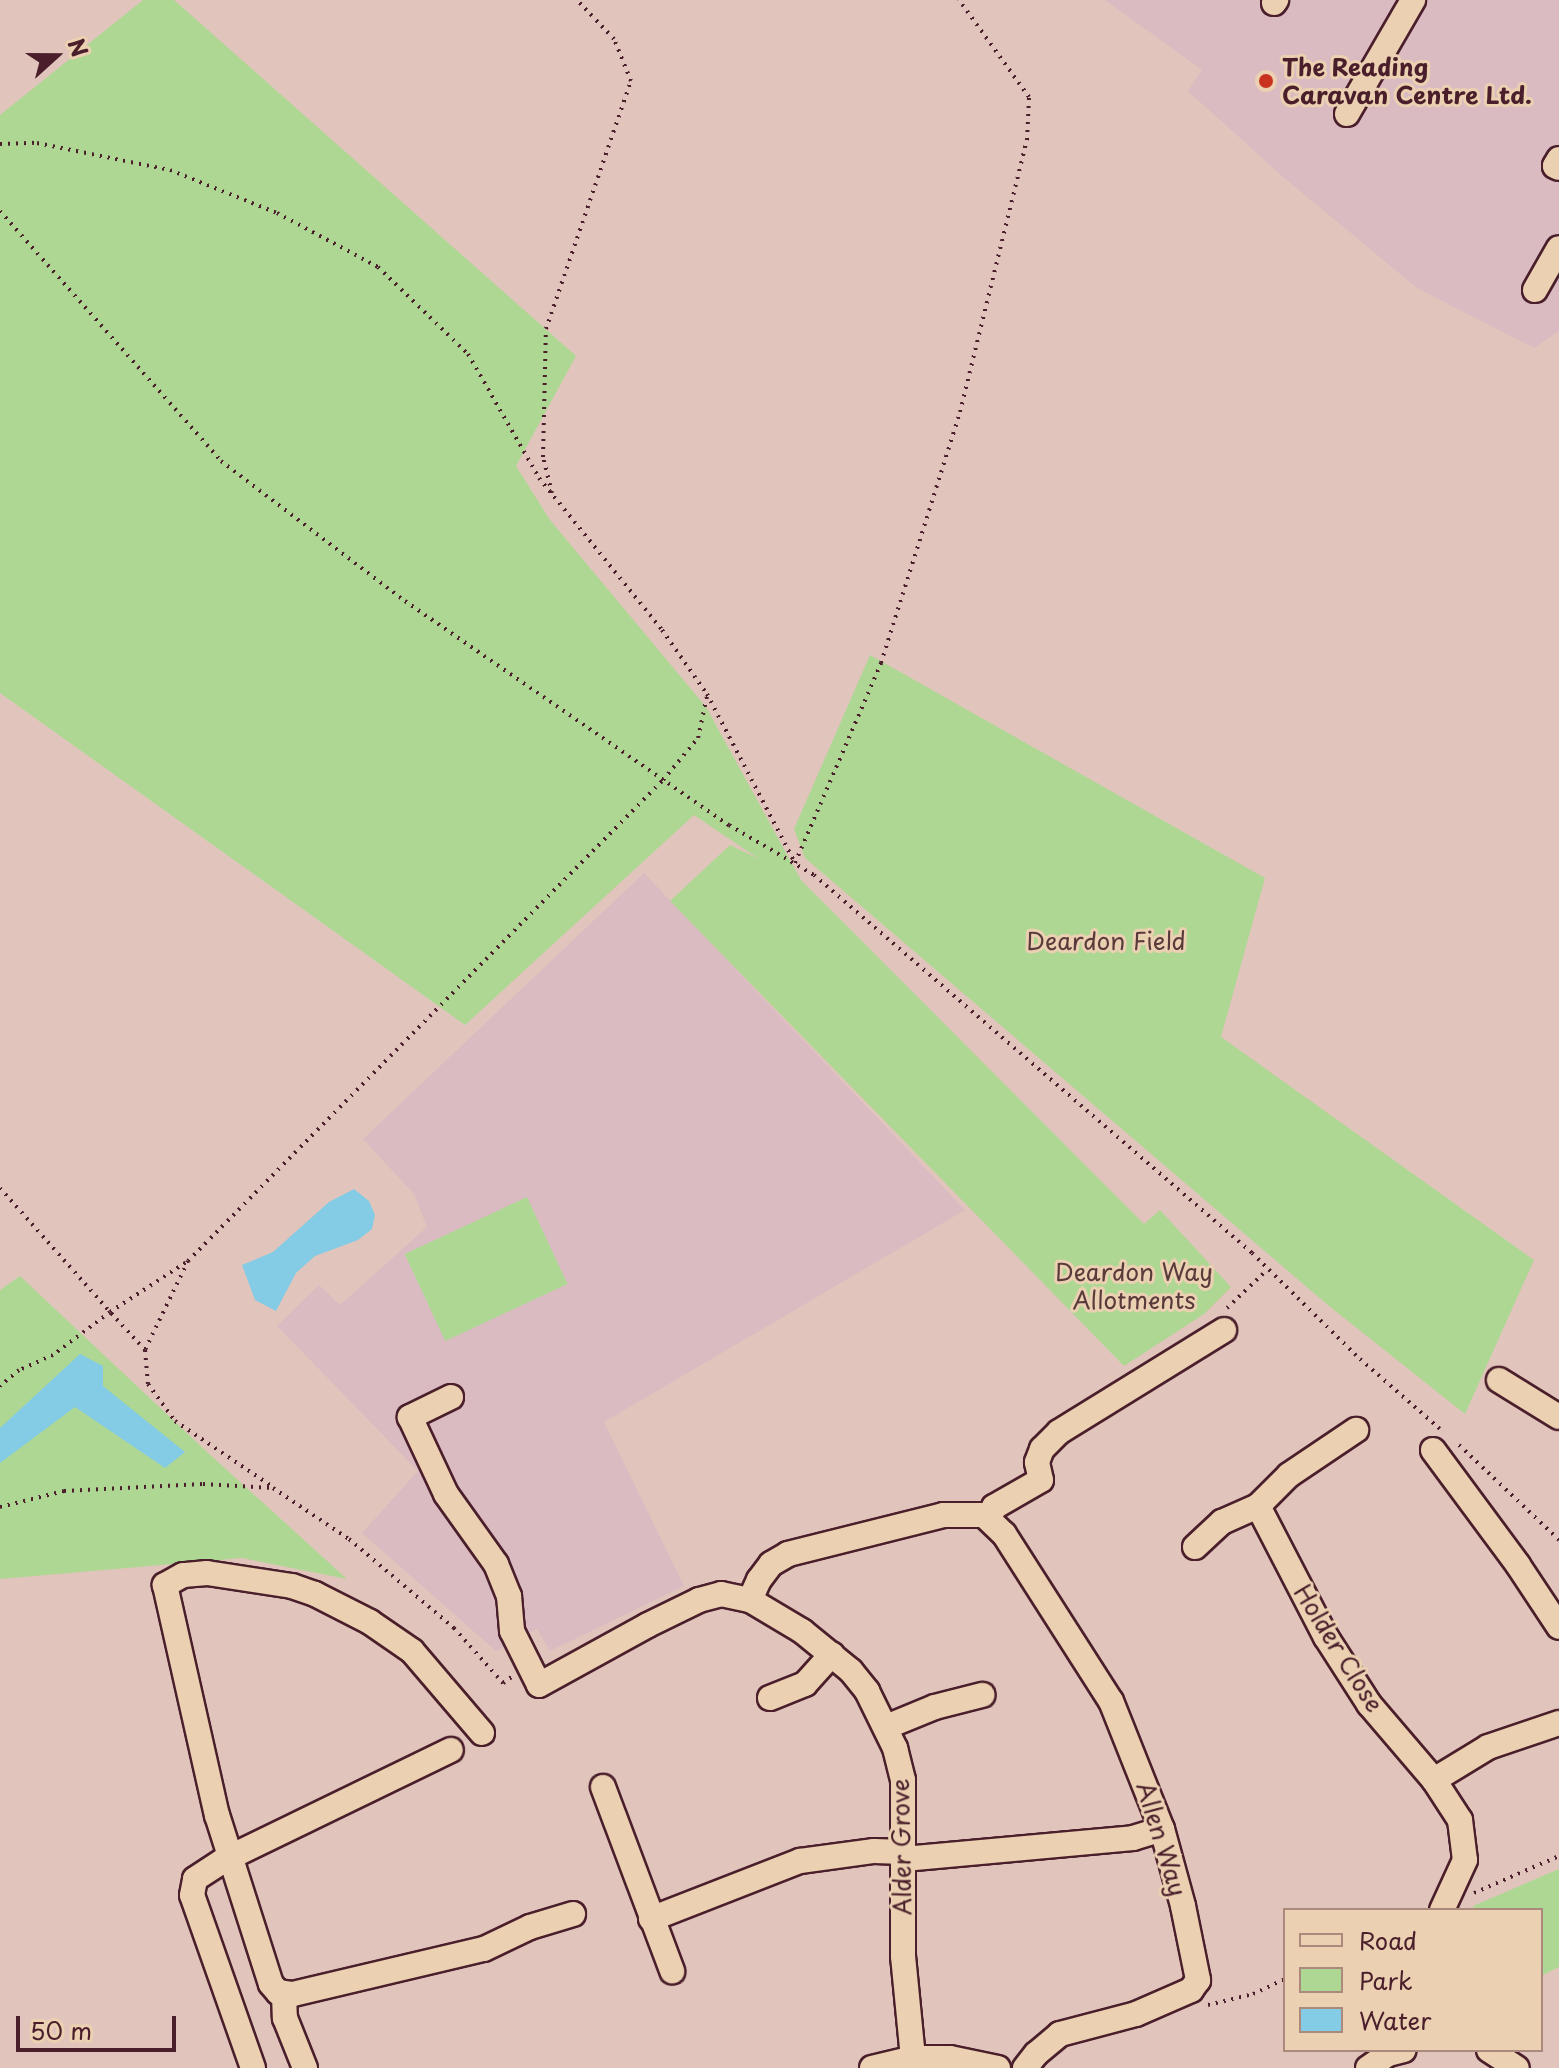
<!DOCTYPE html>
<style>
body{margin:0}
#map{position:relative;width:1559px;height:2068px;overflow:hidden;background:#e1c4bb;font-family:"Playpen Sans",sans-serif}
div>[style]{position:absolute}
.built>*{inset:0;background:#dabbc2}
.green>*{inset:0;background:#aed794;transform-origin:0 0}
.water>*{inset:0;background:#84cce5}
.path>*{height:4px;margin-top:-2px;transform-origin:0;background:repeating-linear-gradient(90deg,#4a1f2b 0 2px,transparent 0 8px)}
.roads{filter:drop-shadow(2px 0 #4a1f2b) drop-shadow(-2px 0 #4a1f2b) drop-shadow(0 2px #4a1f2b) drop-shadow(0 -2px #4a1f2b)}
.minor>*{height:24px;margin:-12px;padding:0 12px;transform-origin:12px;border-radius:12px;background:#ebd0b2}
.dots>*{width:22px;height:22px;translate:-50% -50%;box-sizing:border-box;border:4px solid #ebd0b2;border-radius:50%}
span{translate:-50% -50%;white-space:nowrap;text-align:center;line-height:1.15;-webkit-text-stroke:6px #ebd0b2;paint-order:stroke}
.poi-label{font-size:24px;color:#4a1f2b;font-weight:700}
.left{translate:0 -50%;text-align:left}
.park-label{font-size:24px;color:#593b3b}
.street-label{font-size:24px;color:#4a1f2b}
.legend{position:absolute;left:1283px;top:1908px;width:260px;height:144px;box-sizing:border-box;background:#ebd0b2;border:2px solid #ab897c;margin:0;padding:10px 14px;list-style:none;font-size:24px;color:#4a1f2b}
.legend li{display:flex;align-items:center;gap:16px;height:40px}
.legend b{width:40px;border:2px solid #ab897c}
.north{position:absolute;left:16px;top:16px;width:80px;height:80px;-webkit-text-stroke:6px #ebd0b2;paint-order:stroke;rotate:69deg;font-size:22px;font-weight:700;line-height:32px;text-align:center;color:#4a1f2b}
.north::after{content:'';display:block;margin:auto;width:28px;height:36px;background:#4a1f2b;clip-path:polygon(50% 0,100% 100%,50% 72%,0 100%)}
.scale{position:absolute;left:16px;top:2016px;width:160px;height:36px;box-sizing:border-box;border:4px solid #4a1f2b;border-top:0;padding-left:10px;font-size:24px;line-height:28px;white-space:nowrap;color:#4a1f2b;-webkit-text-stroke:6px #ebd0b2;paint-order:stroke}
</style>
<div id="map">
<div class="built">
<div style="clip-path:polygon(1105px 0,1559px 0,1559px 331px,1534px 348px,1417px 288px,1283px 177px,1188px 91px,1202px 70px)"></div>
<div style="clip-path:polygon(644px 873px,965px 1210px,604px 1422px,684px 1586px,550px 1651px,537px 1629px,496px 1651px,362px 1533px,418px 1471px,277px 1326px,319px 1285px,340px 1305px,427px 1227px,414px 1194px,363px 1139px)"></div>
</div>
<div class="green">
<div style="clip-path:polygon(143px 0,174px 0,576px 356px,516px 466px,550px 520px,706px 707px,801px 880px,1144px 1224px,1160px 1210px,1231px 1287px,1204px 1314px,1124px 1366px,670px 901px,730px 845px,759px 859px,694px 815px,465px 1025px,0 693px,0 115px)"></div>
<div style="clip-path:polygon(870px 655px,1265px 878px,1221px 1037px,1534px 1260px,1465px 1414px,1329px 1306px,805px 858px,794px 829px)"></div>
<div style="left:527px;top:1197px;width:96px;height:135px;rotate:65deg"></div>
<div style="clip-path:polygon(20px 1276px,206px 1451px,347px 1579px,242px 1558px,0 1579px,0 1290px)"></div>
<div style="clip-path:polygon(1559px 1869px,1559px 1967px,1541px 1976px,1541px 1910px,1475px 1910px,1473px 1906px)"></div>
</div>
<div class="water">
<div style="clip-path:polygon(354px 1189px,369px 1201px,375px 1215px,372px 1229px,358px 1240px,315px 1256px,296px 1273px,276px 1311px,255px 1300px,242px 1265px,273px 1252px,329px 1202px)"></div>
<div style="clip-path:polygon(80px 1354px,103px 1366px,103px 1386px,185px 1452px,165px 1468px,75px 1407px,0 1463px,0 1428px)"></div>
</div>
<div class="path">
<div style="left:0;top:144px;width:37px;rotate:-2deg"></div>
<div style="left:37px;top:143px;width:136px;rotate:11.5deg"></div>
<div style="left:170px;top:170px;width:115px;rotate:21.9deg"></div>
<div style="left:277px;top:213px;width:115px;rotate:28.1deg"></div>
<div style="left:378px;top:267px;width:125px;rotate:44deg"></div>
<div style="left:468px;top:354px;width:143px;rotate:60.2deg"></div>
<div style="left:539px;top:478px;width:196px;rotate:51deg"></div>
<div style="left:662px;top:630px;width:78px;rotate:54.9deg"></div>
<div style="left:707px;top:694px;width:188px;rotate:62.5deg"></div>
<div style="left:0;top:211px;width:334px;rotate:48.5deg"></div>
<div style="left:221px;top:461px;width:231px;rotate:37.3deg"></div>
<div style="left:405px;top:601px;width:394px;rotate:34.7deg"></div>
<div style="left:729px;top:825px;width:99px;rotate:30.5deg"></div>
<div style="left:814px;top:875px;width:579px;rotate:40.79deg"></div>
<div style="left:1252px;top:1253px;width:151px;rotate:44.5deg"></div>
<div style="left:1360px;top:1359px;width:106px;rotate:41.2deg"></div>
<div style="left:552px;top:493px;width:37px;rotate:-104deg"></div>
<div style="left:543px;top:457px;width:128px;rotate:-88.7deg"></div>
<div style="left:546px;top:329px;width:262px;rotate:-71.1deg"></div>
<div style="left:631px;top:81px;width:45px;rotate:-112deg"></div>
<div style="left:614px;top:39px;width:54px;rotate:-133.5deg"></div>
<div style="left:795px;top:863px;width:218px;rotate:-66.7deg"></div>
<div style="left:881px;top:663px;width:263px;rotate:-72.5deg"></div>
<div style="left:960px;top:412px;width:280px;rotate:-76.2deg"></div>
<div style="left:1027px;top:140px;width:43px;rotate:-87.3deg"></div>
<div style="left:1029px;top:97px;width:120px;rotate:-125.8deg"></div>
<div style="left:0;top:1188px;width:166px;rotate:48.4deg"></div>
<div style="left:110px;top:1312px;width:71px;rotate:143deg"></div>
<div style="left:53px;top:1355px;width:37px;rotate:156deg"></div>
<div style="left:19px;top:1370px;width:25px;rotate:140deg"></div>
<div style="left:188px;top:1261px;width:99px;rotate:115.8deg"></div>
<div style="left:145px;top:1350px;width:52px;rotate:-132.6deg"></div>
<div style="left:110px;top:1312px;width:93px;rotate:-33.2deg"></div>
<div style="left:188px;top:1261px;width:676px;rotate:-45.36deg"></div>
<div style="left:663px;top:780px;width:55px;rotate:-50.2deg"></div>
<div style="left:698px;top:738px;width:43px;rotate:-77.9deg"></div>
<div style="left:1227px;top:1308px;width:55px;rotate:-43.5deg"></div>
<div style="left:145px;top:1350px;width:34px;rotate:85deg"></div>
<div style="left:148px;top:1384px;width:46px;rotate:53.9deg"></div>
<div style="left:175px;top:1421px;width:118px;rotate:34deg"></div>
<div style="left:1459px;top:1445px;width:138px;rotate:43.5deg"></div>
<div style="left:0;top:1507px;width:66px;rotate:-14deg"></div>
<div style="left:64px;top:1491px;width:139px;rotate:-2.9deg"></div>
<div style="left:203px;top:1484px;width:70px;rotate:3.3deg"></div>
<div style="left:273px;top:1488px;width:92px;rotate:33.9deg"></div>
<div style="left:349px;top:1539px;width:138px;rotate:40.3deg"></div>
<div style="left:454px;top:1628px;width:74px;rotate:48.3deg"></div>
<div style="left:503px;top:1683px;width:12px;rotate:-35deg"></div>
<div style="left:1474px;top:1893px;width:93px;rotate:-23.5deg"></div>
<div style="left:1208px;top:2005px;width:46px;rotate:-13.7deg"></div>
<div style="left:1253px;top:1994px;width:35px;rotate:-25deg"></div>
</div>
<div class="roads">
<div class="minor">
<div style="left:1274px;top:3px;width:4px;rotate:-56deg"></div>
<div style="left:1347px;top:114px;width:132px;rotate:-59.9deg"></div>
<div style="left:1559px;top:159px;width:8px;rotate:120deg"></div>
<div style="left:1555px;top:166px;width:4px;rotate:27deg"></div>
<div style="left:1535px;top:290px;width:48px;rotate:-60.3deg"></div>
<div style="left:1499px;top:1380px;width:70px;rotate:31.7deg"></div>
<div style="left:451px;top:1397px;width:46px;rotate:154deg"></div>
<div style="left:410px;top:1417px;width:85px;rotate:64.9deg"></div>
<div style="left:446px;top:1494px;width:86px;rotate:54.5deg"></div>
<div style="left:496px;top:1564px;width:35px;rotate:68deg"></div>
<div style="left:509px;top:1596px;width:35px;rotate:85deg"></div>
<div style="left:512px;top:1631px;width:60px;rotate:63.4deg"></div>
<div style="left:539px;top:1685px;width:124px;rotate:-28.8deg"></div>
<div style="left:648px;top:1625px;width:57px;rotate:-26.1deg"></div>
<div style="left:699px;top:1600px;width:23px;rotate:-15deg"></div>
<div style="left:721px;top:1594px;width:30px;rotate:12deg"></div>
<div style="left:750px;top:1600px;width:61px;rotate:30.8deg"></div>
<div style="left:802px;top:1631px;width:63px;rotate:39.2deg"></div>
<div style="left:851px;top:1671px;width:26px;rotate:51deg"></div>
<div style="left:867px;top:1691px;width:64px;rotate:63.8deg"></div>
<div style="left:895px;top:1748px;width:33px;rotate:76deg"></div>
<div style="left:903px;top:1780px;width:176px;rotate:90deg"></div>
<div style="left:903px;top:1956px;width:102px;rotate:84.4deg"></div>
<div style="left:1433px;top:1450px;width:143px;rotate:53.5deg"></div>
<div style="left:1518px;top:1565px;width:74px;rotate:56.5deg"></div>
<div style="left:1258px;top:1506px;width:148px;rotate:62.6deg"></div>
<div style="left:1326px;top:1637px;width:80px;rotate:57.3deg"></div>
<div style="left:1369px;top:1704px;width:100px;rotate:49.5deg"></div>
<div style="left:1434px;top:1780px;width:48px;rotate:57deg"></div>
<div style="left:1460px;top:1820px;width:40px;rotate:82.9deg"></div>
<div style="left:1465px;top:1860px;width:55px;rotate:114.7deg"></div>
<div style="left:990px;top:1517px;width:11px;rotate:-68deg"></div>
<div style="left:994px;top:1507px;width:54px;rotate:-29.9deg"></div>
<div style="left:1041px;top:1480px;width:18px;rotate:-103deg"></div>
<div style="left:1037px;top:1462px;width:14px;rotate:-69deg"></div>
<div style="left:1042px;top:1449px;width:24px;rotate:-45deg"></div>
<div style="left:1059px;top:1432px;width:194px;rotate:-31.7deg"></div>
<div style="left:1195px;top:1547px;width:37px;rotate:-43deg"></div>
<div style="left:1222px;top:1522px;width:39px;rotate:-24deg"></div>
<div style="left:1258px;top:1506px;width:44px;rotate:-45deg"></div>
<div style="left:1289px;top:1475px;width:81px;rotate:-33.9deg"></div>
<div style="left:750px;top:1600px;width:22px;rotate:-66deg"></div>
<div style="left:759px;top:1580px;width:20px;rotate:-53deg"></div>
<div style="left:771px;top:1564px;width:20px;rotate:-30deg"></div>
<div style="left:788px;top:1554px;width:160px;rotate:-14.1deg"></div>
<div style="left:943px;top:1515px;width:41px"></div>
<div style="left:984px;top:1515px;width:28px;rotate:44deg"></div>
<div style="left:1004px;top:1534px;width:198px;rotate:57.4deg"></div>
<div style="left:1111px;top:1701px;width:138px;rotate:68.3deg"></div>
<div style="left:1162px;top:1829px;width:80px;rotate:74.7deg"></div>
<div style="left:1183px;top:1906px;width:76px;rotate:78.5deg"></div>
<div style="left:1198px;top:1980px;width:12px;rotate:125deg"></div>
<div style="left:1191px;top:1990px;width:60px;rotate:156.4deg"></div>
<div style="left:1136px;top:2014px;width:79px;rotate:165.3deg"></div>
<div style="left:1060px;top:2034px;width:31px;rotate:140deg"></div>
<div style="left:1036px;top:2054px;width:18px;rotate:128deg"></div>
<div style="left:770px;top:1698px;width:38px;rotate:-22deg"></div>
<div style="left:805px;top:1684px;width:40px;rotate:-48deg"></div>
<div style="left:886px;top:1727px;width:53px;rotate:-22.2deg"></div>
<div style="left:935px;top:1707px;width:49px;rotate:-14.3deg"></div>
<div style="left:482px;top:1733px;width:108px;rotate:-130.5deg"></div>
<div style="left:412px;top:1651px;width:51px;rotate:-145.4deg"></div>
<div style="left:370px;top:1622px;width:62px;rotate:-153deg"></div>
<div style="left:315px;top:1594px;width:24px;rotate:-161deg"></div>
<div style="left:292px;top:1586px;width:86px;rotate:-171.3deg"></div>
<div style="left:207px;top:1573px;width:24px;rotate:175deg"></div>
<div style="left:183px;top:1575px;width:21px;rotate:151deg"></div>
<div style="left:165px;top:1585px;width:236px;rotate:77.3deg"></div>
<div style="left:217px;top:1815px;width:177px;rotate:72.3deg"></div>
<div style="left:271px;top:1984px;width:11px;rotate:49deg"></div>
<div style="left:278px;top:1992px;width:15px;rotate:8deg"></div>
<div style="left:293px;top:1994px;width:196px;rotate:-13.3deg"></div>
<div style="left:484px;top:1949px;width:51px;rotate:-25.6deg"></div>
<div style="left:530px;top:1927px;width:45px;rotate:-16.8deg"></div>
<div style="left:1434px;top:1780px;width:63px;rotate:-31.4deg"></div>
<div style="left:1488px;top:1747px;width:75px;rotate:-18.7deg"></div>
<div style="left:603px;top:1787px;width:197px;rotate:69.4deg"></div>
<div style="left:904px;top:1859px;width:230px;rotate:-5.2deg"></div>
<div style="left:1133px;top:1838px;width:30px;rotate:-17deg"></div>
<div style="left:651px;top:1919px;width:160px;rotate:-21.3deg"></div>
<div style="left:800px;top:1861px;width:75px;rotate:-7.7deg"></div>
<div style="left:874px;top:1851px;width:30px;rotate:2deg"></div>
<div style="left:284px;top:1994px;width:24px;rotate:88deg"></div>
<div style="left:285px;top:2018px;width:54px;rotate:68.2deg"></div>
<div style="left:1489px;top:2050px;width:33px;rotate:33deg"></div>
<div style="left:253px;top:2068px;width:183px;rotate:-109.4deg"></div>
<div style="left:192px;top:1895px;width:16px;rotate:-79deg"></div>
<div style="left:195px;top:1879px;width:35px;rotate:-33deg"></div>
<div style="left:224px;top:1860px;width:252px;rotate:-25.9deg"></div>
<div style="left:872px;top:2068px;width:42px;rotate:-13.7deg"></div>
<div style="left:913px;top:2058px;width:37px"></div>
<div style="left:950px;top:2058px;width:49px;rotate:11.8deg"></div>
<div style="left:1368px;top:2068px;width:24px;rotate:-35deg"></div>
<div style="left:1388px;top:2054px;width:16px;rotate:-14deg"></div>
</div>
</div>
<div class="dots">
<div style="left:1266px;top:81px;background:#c8321e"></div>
</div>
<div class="poi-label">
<span class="left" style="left:1282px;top:81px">The Reading<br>Caravan Centre Ltd.</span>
</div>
<div class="park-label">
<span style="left:1106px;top:941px">Deardon Field</span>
<span style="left:1134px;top:1286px">Deardon Way<br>Allotments</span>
</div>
<div class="street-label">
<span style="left:1339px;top:1648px;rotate:58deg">Holder Close</span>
<span style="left:1162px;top:1839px;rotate:73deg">Allen Way</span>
<span style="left:901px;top:1847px;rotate:-91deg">Alder Grove</span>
</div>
<ul class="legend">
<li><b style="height:10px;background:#ebd0b2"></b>Road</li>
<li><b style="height:22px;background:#aed794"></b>Park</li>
<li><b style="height:22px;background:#84cce5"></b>Water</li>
</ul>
<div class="north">N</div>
<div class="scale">50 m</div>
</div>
